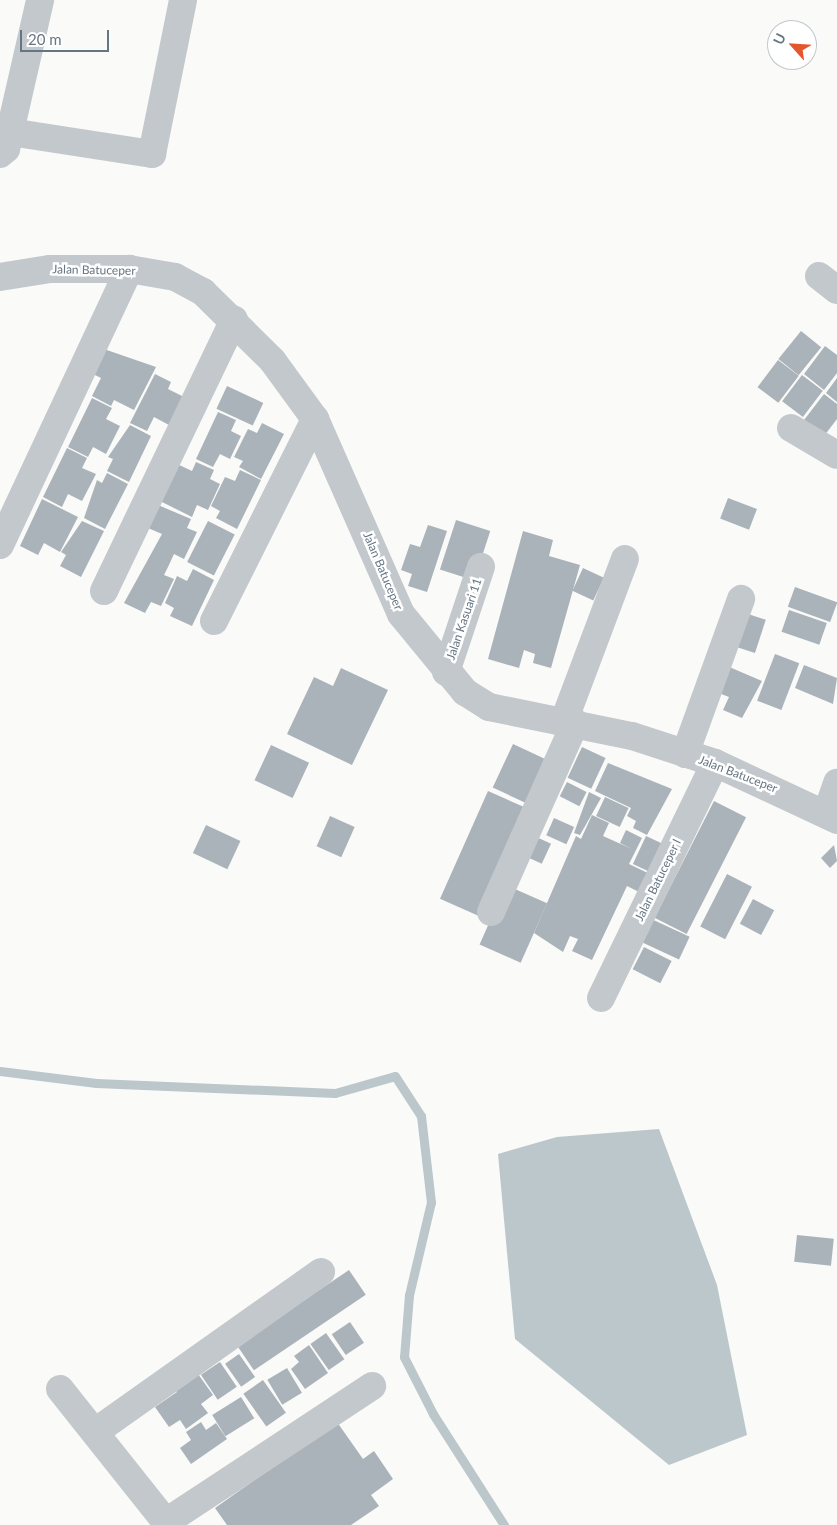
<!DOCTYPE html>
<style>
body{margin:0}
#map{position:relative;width:837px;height:1525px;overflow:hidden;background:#fafaf8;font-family:Lato,sans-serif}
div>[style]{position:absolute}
.water>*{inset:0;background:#bbc7cb}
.stream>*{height:9px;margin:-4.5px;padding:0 4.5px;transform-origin:4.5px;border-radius:4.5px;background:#bbc7cb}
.building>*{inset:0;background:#aab3b9;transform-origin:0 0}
.minor>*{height:28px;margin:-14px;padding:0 14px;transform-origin:14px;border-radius:14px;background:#c3c8cc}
span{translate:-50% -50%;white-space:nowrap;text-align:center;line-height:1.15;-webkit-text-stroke:5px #fff;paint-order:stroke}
.street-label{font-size:12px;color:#657683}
.north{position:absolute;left:767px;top:20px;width:50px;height:50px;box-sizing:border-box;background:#fff;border:1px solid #c1c8cd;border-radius:50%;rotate:296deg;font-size:14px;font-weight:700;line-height:20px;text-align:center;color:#657683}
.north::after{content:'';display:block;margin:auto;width:18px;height:22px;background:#e4572e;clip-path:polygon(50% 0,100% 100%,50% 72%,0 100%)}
.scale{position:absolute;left:20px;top:30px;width:89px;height:22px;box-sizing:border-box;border:2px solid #657683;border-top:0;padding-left:6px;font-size:15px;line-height:18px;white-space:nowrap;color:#657683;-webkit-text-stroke:4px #fff;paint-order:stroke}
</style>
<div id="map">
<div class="water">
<div style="clip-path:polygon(659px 1129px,717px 1285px,747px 1435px,669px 1465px,515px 1339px,498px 1154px,557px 1137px)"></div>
</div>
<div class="stream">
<div style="left:0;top:1071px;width:97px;rotate:7.1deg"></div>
<div style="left:96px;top:1083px;width:239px;rotate:2.4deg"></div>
<div style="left:335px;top:1093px;width:62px;rotate:-15.8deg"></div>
<div style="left:395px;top:1076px;width:48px;rotate:57deg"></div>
<div style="left:421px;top:1116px;width:87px;rotate:83.4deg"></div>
<div style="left:431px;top:1202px;width:96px;rotate:103.3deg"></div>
<div style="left:409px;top:1295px;width:62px;rotate:94.6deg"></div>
<div style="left:404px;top:1357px;width:64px;rotate:63deg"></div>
<div style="left:433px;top:1414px;width:132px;rotate:57.4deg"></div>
</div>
<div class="building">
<div style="left:801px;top:331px;width:26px;height:36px;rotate:39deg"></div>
<div style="clip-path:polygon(825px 346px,837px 355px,837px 373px,824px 390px,804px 374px)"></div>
<div style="clip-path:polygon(101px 348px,156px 367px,134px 410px,114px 400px,111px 406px,92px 396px,101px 378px,89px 372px)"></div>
<div style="left:778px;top:360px;width:26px;height:34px;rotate:37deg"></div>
<div style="clip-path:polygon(155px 374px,171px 382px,168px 389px,184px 397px,169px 425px,154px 417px,147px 431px,130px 423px)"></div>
<div style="left:802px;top:375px;width:26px;height:33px;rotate:37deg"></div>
<div style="clip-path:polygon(837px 378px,837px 402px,826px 393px)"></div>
<div style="left:227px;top:386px;width:40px;height:25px;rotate:25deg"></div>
<div style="clip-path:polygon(824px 394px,837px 404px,837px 419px,824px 436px,804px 420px)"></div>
<div style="clip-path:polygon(92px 398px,112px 408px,106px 419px,120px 426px,106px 454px,93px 447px,88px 457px,68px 447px)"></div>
<div style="clip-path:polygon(218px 412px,236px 420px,231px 431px,241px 436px,230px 459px,220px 454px,213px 467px,196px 459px)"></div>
<div style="clip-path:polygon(262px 423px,284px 434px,261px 479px,239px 467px,243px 461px,234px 457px,248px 429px,257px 433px)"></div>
<div style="clip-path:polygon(130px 425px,151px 436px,129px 482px,107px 471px,113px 459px,108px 457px)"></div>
<div style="clip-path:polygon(67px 448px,87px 458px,82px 468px,96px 474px,82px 501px,68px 494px,62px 507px,43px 497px)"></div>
<div style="clip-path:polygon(196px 462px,214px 470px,210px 479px,220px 484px,208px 510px,197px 505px,192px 517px,158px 500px,175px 463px,192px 471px)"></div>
<div style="clip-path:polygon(240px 470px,261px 480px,237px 529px,216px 518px,220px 511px,211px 506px,225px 477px,235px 481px)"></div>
<div style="clip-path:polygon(107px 473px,128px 484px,105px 529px,84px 518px,97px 480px,102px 483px)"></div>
<div style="left:728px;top:498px;width:31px;height:22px;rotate:21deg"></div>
<div style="clip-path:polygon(42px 499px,78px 517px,60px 552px,44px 543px,38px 555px,20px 546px)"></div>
<div style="clip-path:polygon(158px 505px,191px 519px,187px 528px,197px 532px,184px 559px,174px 554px,168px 567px,164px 575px,174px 579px,161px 606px,151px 602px,145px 613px,124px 603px,162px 534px,148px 528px)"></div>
<div style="left:456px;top:520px;width:36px;height:52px;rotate:18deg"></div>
<div style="clip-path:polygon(82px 521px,104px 531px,81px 577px,60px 566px,66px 555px,61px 552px)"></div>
<div style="left:208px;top:521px;width:30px;height:46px;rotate:27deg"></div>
<div style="clip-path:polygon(428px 525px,447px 531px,427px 592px,408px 586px,412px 574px,401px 570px,410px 544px,420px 547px)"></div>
<div style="clip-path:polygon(523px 531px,553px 540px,549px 556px,580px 565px,551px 668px,533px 663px,535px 654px,524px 650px,519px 668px,488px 659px)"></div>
<div style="left:583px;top:568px;width:23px;height:25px;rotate:25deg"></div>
<div style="clip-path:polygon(193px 569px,214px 580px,192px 626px,170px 616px,174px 608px,165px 603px,177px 576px,187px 581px)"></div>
<div style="left:795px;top:587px;width:45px;height:21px;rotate:20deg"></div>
<div style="left:789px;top:610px;width:40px;height:23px;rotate:19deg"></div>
<div style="left:742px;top:612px;width:25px;height:35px;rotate:18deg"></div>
<div style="left:775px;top:654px;width:26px;height:50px;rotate:21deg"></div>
<div style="clip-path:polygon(804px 665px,837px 678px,833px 704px,795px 688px)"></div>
<div style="clip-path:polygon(727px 666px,762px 681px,742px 718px,723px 710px,729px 697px,716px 692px)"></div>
<div style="clip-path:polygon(341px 668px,388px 690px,352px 765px,287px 734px,314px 677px,333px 686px)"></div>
<div style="left:513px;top:744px;width:42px;height:48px;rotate:25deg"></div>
<div style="left:271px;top:745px;width:42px;height:39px;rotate:25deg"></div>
<div style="left:582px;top:747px;width:26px;height:34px;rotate:25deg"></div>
<div style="clip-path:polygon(608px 763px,672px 789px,647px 835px,633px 828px,636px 821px,627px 816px,631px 808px,595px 791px)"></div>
<div style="left:567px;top:782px;width:22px;height:16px;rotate:27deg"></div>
<div style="left:488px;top:791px;width:45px;height:118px;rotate:24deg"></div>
<div style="clip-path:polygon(589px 792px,601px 798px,580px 835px,574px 833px)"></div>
<div style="left:605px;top:797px;width:26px;height:21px;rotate:25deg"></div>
<div style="left:714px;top:801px;width:36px;height:131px;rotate:27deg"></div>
<div style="clip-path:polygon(592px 815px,609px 823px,603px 836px,632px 849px,620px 843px,626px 830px,642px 838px,629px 864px,652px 875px,643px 894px,627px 886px,592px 960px,572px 951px,578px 939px,570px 936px,563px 952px,534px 933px,576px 836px,581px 839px)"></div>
<div style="left:330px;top:816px;width:27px;height:33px;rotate:24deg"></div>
<div style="left:554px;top:818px;width:22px;height:19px;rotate:24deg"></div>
<div style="left:206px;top:825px;width:38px;height:31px;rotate:25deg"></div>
<div style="left:532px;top:835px;width:21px;height:22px;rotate:25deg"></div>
<div style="left:646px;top:836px;width:26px;height:31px;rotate:25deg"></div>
<div style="clip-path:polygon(834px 845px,837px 861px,830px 868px,821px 858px)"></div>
<div style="left:727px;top:874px;width:28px;height:59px;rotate:27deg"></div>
<div style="left:506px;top:885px;width:45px;height:65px;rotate:24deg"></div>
<div style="left:753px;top:899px;width:24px;height:28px;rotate:28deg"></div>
<div style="left:647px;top:917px;width:47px;height:25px;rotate:25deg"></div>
<div style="left:644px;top:947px;width:31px;height:25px;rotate:27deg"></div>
<div style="left:797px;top:1235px;width:37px;height:27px;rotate:6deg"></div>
<div style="left:349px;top:1270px;width:30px;height:135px;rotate:56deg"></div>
<div style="left:350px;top:1322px;width:25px;height:22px;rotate:56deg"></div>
<div style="left:326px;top:1333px;width:32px;height:19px;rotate:55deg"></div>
<div style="clip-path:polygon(309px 1345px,328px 1373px,305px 1389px,291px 1369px,299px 1362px,294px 1356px)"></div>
<div style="left:239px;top:1354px;width:28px;height:17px;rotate:55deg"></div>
<div style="left:220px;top:1362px;width:30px;height:23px;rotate:56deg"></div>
<div style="clip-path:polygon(193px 1367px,213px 1395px,201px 1404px,208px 1413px,186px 1429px,180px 1420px,169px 1427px,155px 1407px,177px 1392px,171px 1383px)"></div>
<div style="left:287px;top:1368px;width:29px;height:23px;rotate:59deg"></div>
<div style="left:263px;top:1380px;width:40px;height:24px;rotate:55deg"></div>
<div style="left:241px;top:1397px;width:25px;height:34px;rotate:58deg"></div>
<div style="clip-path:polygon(201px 1422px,206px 1430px,216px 1423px,227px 1439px,191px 1464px,180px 1448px,191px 1440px,186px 1432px)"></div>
<div style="clip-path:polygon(337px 1422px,363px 1459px,374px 1451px,393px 1479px,371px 1495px,379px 1506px,351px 1525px,227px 1525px,215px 1508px)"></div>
</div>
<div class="minor">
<div style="left:10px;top:132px;width:144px;rotate:8.8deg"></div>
<div style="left:152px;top:154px;width:157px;rotate:-78.6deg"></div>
<div style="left:0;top:154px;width:8px;rotate:-40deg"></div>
<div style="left:6px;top:149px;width:153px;rotate:-77.1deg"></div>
<div style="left:819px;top:276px;width:23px;rotate:38deg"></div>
<div style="left:0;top:277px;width:51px;rotate:-9.1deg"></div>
<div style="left:50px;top:269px;width:79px"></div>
<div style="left:129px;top:269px;width:47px;rotate:9.9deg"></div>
<div style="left:175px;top:277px;width:32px;rotate:28deg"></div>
<div style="left:203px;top:292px;width:97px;rotate:44.6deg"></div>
<div style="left:272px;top:360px;width:73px;rotate:53.9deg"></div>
<div style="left:315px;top:419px;width:213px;rotate:66.2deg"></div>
<div style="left:401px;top:614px;width:101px;rotate:50.6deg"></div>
<div style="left:465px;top:692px;width:28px;rotate:32deg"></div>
<div style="left:489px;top:707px;width:146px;rotate:11.5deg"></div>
<div style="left:632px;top:736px;width:87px;rotate:18deg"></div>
<div style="left:715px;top:763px;width:135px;rotate:25deg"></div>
<div style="left:791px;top:428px;width:53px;rotate:30.4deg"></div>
<div style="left:0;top:545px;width:305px;rotate:-64.9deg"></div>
<div style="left:104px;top:591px;width:301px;rotate:-64.4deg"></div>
<div style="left:214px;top:621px;width:226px;rotate:-63.4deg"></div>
<div style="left:446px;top:672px;width:111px;rotate:-71.6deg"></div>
<div style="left:564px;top:721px;width:173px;rotate:-69.4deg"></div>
<div style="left:685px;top:754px;width:165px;rotate:-70.1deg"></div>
<div style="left:827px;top:812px;width:31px;rotate:-71deg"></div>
<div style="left:491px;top:912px;width:207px;rotate:-66deg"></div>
<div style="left:601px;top:998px;width:261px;rotate:-64.1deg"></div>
<div style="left:60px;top:1389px;width:174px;rotate:51.5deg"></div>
<div style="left:95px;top:1432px;width:277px;rotate:-35.3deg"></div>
<div style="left:166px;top:1522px;width:247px;rotate:-33.4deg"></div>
</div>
<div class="street-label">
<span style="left:94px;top:270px;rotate:1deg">Jalan Batuceper</span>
<span style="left:383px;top:571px;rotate:67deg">Jalan Batuceper</span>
<span style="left:464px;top:619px;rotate:-71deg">Jalan Kasuari 11</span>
<span style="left:738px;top:774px;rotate:21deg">Jalan Batuceper</span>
<span style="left:658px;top:880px;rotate:-64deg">Jalan Batuceper I</span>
</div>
<div class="north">U</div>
<div class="scale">20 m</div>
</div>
